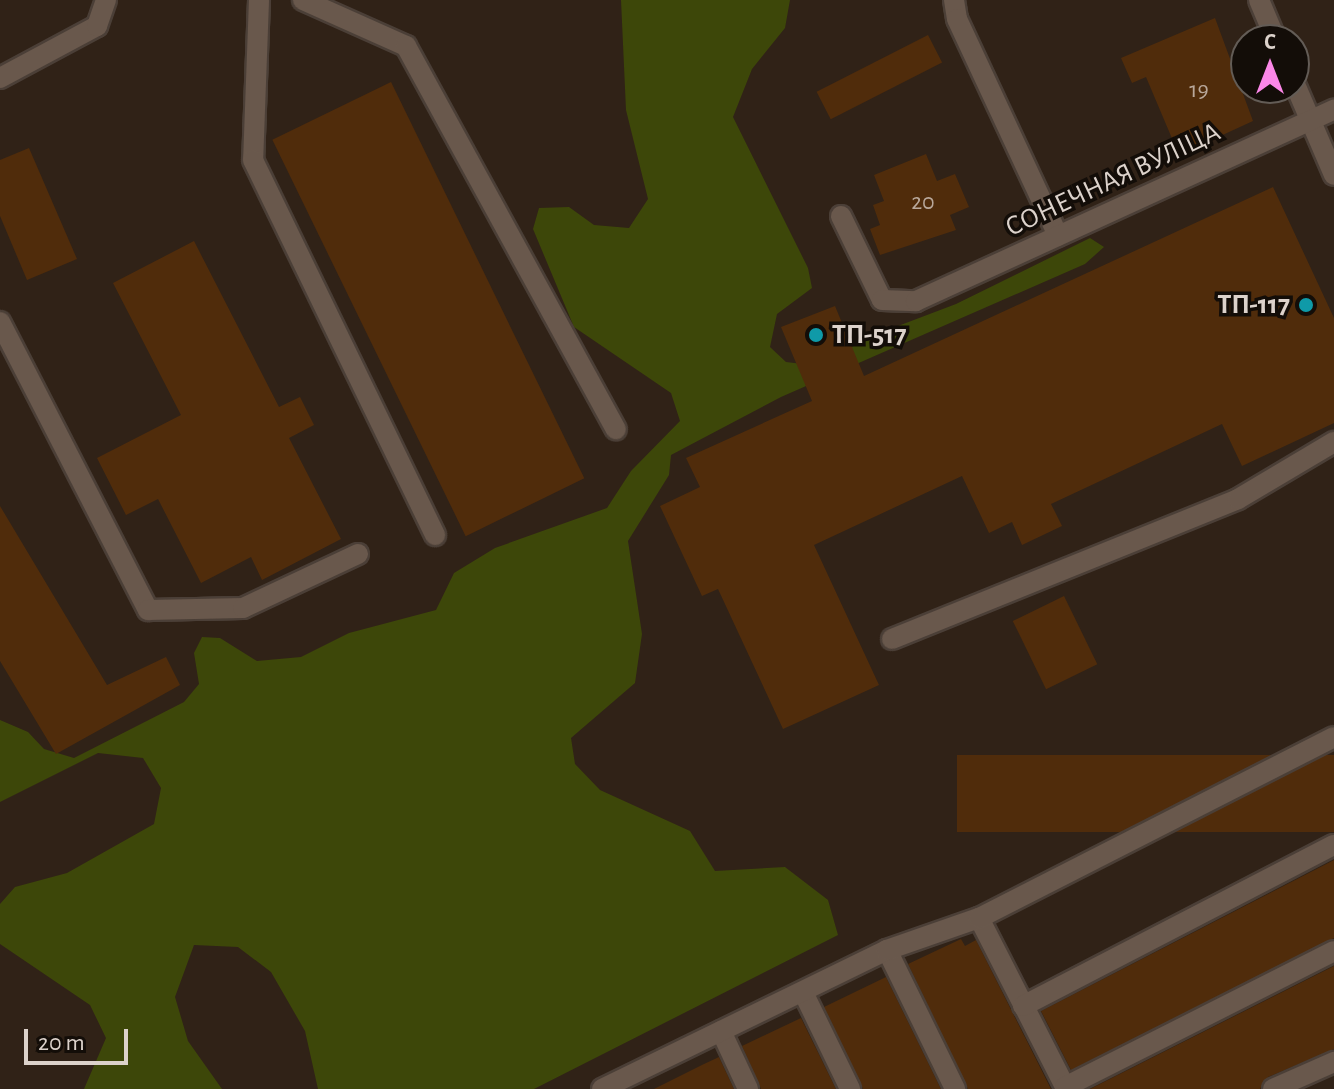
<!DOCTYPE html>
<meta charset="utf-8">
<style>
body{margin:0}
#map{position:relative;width:1334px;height:1089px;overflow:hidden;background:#302217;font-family:"Alegreya Sans",sans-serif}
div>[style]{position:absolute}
.green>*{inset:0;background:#3d4709}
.building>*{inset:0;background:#502c0b;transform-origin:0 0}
.roads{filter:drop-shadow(2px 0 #4b3f37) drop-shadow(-2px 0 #4b3f37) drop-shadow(0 2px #4b3f37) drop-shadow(0 -2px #4b3f37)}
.minor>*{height:20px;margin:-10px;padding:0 10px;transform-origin:10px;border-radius:10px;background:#69584c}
.dots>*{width:22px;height:22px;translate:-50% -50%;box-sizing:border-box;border:4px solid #130d08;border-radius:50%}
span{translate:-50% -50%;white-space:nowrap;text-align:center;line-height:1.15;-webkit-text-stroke:7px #130d08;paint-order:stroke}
.number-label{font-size:24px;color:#b9a89b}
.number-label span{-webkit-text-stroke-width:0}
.street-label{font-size:28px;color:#dcd2cb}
.poi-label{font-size:28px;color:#dcd2cb;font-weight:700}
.right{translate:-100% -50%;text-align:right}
.left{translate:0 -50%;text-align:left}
.north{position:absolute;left:1230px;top:24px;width:80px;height:80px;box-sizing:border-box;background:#130d08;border:2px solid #635c56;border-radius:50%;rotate:0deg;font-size:22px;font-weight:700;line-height:32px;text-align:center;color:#dcd2cb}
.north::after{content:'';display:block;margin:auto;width:28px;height:36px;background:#fa87e7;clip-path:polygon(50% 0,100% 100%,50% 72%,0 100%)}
.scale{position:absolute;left:24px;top:1029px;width:104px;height:36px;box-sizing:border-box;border:4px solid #dcd2cb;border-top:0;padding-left:10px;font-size:24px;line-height:28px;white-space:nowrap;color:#dcd2cb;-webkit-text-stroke:6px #130d08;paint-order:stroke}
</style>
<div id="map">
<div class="green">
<div style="clip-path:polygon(621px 0,790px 0,785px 28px,752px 69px,733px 117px,808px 268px,812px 288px,777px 314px,770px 347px,786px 362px,819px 366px,869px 337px,956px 304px,1090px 238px,1104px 247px,1085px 264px,781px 397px,671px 455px,669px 475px,628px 541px,642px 634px,635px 683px,571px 738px,575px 764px,600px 790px,690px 831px,715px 871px,785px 867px,828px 900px,838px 935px,534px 1089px,318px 1089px,305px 1031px,271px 972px,238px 947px,194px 945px,175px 997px,188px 1041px,222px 1089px,84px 1089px,106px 1038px,90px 1005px,0 944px,0 904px,15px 887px,67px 873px,154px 824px,161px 788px,143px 758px,98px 753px,0 802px,0 720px,28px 732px,44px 749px,74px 758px,184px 702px,199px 684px,194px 653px,202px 637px,220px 638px,257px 661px,301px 657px,349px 633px,436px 610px,454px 573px,495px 548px,607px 508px,631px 471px,680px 421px,671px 393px,574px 327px,533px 229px,539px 208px,569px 207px,594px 225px,629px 228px,648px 199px,626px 110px)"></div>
</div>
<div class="building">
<div style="clip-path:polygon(1215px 18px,1253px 121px,1179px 155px,1146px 77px,1132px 83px,1121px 58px)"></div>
<div style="left:928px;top:35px;width:31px;height:125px;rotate:63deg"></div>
<div style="left:391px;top:82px;width:441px;height:132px;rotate:64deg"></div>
<div style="clip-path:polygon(29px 148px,77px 259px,27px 280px,0 216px,0 160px)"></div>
<div style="clip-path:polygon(926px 154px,937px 181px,955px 174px,969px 207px,950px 215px,956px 230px,880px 255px,870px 229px,880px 225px,873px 205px,884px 201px,874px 175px)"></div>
<div style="clip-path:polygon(1273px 187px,1334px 318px,1334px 423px,1242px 466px,1222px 424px,1051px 504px,1062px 526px,1022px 545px,1012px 522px,989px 533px,962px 476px,814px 545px,879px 685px,783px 729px,718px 589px,702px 596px,660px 506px,700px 487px,686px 458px,812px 401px,781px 327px,835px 306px,864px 376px)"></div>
<div style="clip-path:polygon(194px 241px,279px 407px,300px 397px,314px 425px,289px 438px,341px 539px,262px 580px,251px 557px,201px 583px,158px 499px,126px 515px,97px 458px,181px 415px,113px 283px)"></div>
<div style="clip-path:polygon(0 506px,107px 685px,166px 657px,180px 685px,56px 754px,0 661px)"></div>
<div style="left:1064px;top:596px;width:76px;height:57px;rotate:64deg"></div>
<div style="left:1334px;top:755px;width:77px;height:377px;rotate:90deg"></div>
<div style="clip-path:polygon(1334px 860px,1334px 938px,1071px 1070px,1041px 1011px)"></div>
<div style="clip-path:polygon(961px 939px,965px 946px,976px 940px,1051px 1089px,968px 1089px,908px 964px)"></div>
<div style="clip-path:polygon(1334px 966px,1334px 1049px,1268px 1077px,1260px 1089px,1090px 1089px)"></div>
<div style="clip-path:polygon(886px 977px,941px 1089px,863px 1089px,824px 1007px)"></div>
<div style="clip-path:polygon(801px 1018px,836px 1089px,761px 1089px,742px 1046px)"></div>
<div style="clip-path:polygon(719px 1057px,734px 1089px,654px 1089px,704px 1064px)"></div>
</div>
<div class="roads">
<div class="minor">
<div style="left:259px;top:0;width:160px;rotate:92.1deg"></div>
<div style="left:253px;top:160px;width:417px;rotate:64.1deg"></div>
<div style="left:303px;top:0;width:113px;rotate:24.1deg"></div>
<div style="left:406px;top:46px;width:437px;rotate:61.3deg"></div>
<div style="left:954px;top:0;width:19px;rotate:81deg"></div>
<div style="left:957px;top:19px;width:239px;rotate:65deg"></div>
<div style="left:1259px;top:0;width:43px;rotate:67deg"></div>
<div style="left:0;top:78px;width:110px;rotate:-28.2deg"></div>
<div style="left:97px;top:26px;width:28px;rotate:-71deg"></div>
<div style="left:1294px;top:82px;width:101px;rotate:66.7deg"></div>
<div style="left:841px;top:216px;width:93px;rotate:64deg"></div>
<div style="left:882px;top:300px;width:34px;rotate:2deg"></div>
<div style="left:916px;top:301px;width:460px;rotate:-24.6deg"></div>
<div style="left:0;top:322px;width:324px;rotate:62.8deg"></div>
<div style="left:148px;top:610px;width:95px;rotate:-1.2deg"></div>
<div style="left:243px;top:608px;width:127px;rotate:-25.2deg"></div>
<div style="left:892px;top:639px;width:373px;rotate:-22deg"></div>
<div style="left:1238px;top:499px;width:112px;rotate:-30.7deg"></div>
<div style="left:979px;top:918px;width:192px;rotate:63deg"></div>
<div style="left:887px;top:950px;width:155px;rotate:63.9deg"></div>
<div style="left:803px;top:992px;width:108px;rotate:64.1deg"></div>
<div style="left:1023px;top:1006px;width:350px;rotate:-27.4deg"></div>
<div style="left:721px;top:1031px;width:64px;rotate:65deg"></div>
<div style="left:1065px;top:1087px;width:301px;rotate:-26.8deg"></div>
<div style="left:602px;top:1089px;width:317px;rotate:-26deg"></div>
<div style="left:887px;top:950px;width:97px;rotate:-19.2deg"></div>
<div style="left:979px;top:918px;width:398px;rotate:-27deg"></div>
<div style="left:1273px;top:1089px;width:67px;rotate:-23.9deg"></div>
</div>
</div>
<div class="dots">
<div style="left:1306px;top:305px;background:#0f9aa8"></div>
<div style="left:816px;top:335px;background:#0f9aa8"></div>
</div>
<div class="number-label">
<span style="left:1199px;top:91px">19</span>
<span style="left:923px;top:203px">20</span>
</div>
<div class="street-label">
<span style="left:1113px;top:180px;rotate:-25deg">СОНЕЧНАЯ ВУЛІЦА</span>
</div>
<div class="poi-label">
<span class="right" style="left:1290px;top:305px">ТП-117</span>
<span class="left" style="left:832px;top:335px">ТП-517</span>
</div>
<div class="north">С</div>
<div class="scale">20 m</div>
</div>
